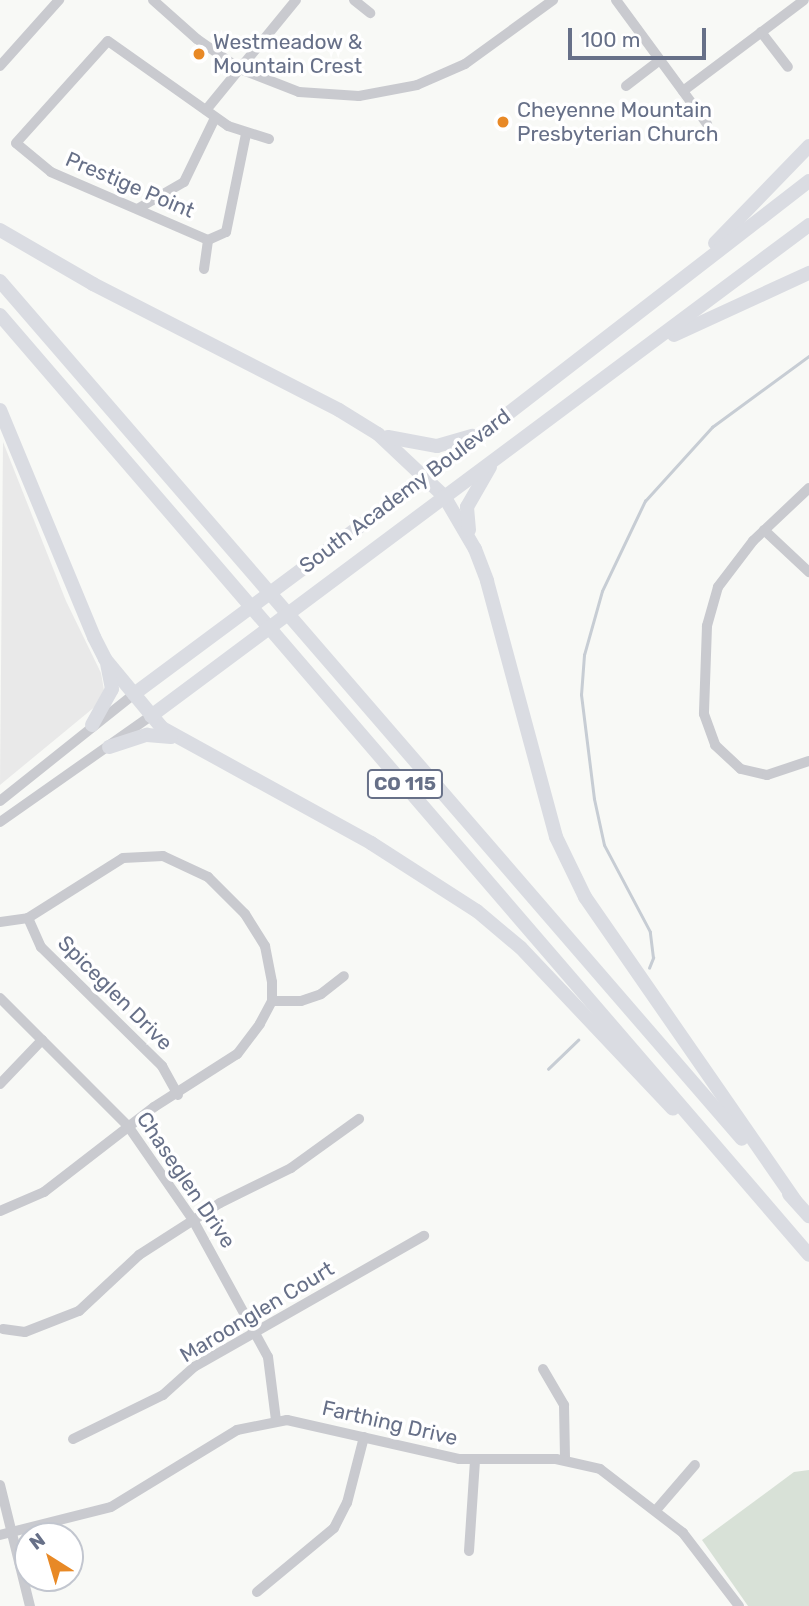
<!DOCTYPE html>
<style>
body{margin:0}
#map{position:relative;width:809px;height:1606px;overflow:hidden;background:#f8f9f6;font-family:Rubik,sans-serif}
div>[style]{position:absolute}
.built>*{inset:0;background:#e9e9e9}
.green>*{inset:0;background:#d8e1d7}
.stream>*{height:2.5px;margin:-1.25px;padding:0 1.25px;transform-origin:1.25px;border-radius:1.25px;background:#c7cdd4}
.minor>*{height:10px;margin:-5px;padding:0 5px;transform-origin:5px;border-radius:5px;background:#c9cacf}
.highway>*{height:14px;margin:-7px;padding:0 7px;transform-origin:7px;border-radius:7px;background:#dadce2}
.dots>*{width:19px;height:19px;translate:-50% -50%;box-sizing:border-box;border:4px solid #fff;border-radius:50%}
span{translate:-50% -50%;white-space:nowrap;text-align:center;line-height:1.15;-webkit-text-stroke:7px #fff;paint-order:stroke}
.shield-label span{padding:2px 5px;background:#fff;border:2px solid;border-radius:5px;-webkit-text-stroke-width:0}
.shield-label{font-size:19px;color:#677088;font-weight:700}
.poi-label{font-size:21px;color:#677088}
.left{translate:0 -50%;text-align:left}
.street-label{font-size:21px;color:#677088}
.north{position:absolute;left:14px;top:1522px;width:70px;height:70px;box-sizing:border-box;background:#fff;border:2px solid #c2c6cf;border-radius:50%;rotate:323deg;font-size:19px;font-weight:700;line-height:28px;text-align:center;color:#677088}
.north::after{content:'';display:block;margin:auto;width:24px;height:32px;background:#e88926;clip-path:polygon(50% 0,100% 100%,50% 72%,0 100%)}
.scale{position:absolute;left:568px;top:28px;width:138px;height:32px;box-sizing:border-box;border:4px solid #677088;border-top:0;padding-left:9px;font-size:21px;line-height:24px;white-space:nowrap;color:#677088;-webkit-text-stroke:5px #fff;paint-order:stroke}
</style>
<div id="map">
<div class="built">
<div style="clip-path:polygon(3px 442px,66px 601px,101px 673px,104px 690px,97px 705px,0 785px)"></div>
</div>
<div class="green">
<div style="clip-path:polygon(809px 1470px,809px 1606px,748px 1606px,702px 1540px,794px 1472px)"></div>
</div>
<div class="stream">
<div style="left:649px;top:968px;width:11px;rotate:-68deg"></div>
<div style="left:653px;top:958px;width:26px;rotate:-97deg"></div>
<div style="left:650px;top:932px;width:98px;rotate:-117.9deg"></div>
<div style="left:604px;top:845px;width:47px;rotate:-102.3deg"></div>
<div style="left:594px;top:799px;width:105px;rotate:-97.1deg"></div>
<div style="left:581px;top:695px;width:40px;rotate:-85.7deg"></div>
<div style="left:584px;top:655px;width:66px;rotate:-74.3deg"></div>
<div style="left:602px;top:591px;width:100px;rotate:-64.5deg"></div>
<div style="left:645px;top:501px;width:100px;rotate:-47.8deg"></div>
<div style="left:712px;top:427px;width:120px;rotate:-36.2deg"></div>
<div style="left:548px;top:1069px;width:42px;rotate:-44deg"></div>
</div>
<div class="minor">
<div style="left:153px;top:0;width:59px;rotate:41.6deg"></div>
<div style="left:197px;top:39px;width:52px;rotate:34.9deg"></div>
<div style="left:240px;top:69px;width:63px;rotate:21.3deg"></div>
<div style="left:299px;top:92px;width:60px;rotate:3.8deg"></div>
<div style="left:359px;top:96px;width:59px;rotate:-10.7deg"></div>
<div style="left:417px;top:85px;width:52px;rotate:-23.6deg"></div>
<div style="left:465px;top:64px;width:109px;rotate:-36deg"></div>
<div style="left:354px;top:0;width:21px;rotate:39deg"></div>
<div style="left:616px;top:0;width:154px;rotate:53.7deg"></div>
<div style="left:761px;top:32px;width:44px;rotate:52.4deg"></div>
<div style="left:0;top:66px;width:89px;rotate:-48.2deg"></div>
<div style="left:626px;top:86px;width:43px;rotate:-37.4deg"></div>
<div style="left:683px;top:91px;width:151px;rotate:-36.9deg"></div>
<div style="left:206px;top:110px;width:142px;rotate:-50.7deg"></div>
<div style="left:246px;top:134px;width:100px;rotate:101.5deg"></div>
<div style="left:226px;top:232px;width:20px;rotate:156deg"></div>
<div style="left:208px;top:240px;width:171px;rotate:-156.6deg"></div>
<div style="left:51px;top:172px;width:45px;rotate:-140.4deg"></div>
<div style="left:16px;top:143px;width:137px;rotate:-48deg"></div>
<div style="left:108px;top:41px;width:147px;rotate:35.3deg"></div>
<div style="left:228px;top:126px;width:43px;rotate:17.6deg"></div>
<div style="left:139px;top:208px;width:52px;rotate:-30deg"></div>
<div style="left:184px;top:182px;width:71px;rotate:-64.2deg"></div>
<div style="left:204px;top:269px;width:29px;rotate:-82deg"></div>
<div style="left:809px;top:488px;width:77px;rotate:136.6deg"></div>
<div style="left:753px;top:541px;width:58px;rotate:127.3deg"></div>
<div style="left:718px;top:587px;width:41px;rotate:105.8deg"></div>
<div style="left:707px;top:626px;width:88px;rotate:92deg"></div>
<div style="left:704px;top:714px;width:33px;rotate:70deg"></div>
<div style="left:715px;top:745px;width:35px;rotate:43deg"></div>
<div style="left:741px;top:769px;width:27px;rotate:13deg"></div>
<div style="left:767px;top:775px;width:44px;rotate:-18.4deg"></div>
<div style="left:764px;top:530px;width:62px;rotate:43deg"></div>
<div style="left:0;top:801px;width:171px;rotate:-38.6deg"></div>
<div style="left:0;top:822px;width:184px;rotate:-35.1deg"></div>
<div style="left:28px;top:918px;width:32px;rotate:66deg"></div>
<div style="left:41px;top:947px;width:170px;rotate:44.5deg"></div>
<div style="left:162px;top:1066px;width:33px;rotate:61deg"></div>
<div style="left:0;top:922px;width:28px;rotate:-8deg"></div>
<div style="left:28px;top:918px;width:112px;rotate:-32.3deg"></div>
<div style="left:123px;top:858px;width:40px;rotate:-2.9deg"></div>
<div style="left:163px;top:856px;width:50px;rotate:25deg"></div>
<div style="left:208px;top:877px;width:52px;rotate:45deg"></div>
<div style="left:245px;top:914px;width:38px;rotate:58deg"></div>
<div style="left:265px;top:946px;width:37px;rotate:79deg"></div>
<div style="left:272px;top:982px;width:19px;rotate:90deg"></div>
<div style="left:272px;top:1001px;width:26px;rotate:118deg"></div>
<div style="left:260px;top:1024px;width:38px;rotate:127deg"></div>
<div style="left:237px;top:1054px;width:98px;rotate:147.4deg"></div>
<div style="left:154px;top:1107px;width:139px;rotate:142.3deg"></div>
<div style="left:44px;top:1192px;width:48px;rotate:156.6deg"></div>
<div style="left:0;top:998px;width:181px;rotate:45deg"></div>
<div style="left:128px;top:1126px;width:114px;rotate:55.3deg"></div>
<div style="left:193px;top:1220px;width:156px;rotate:61.3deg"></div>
<div style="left:268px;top:1357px;width:64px;rotate:82.8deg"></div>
<div style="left:272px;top:1001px;width:29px"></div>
<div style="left:301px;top:1001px;width:21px;rotate:-19deg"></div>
<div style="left:321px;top:994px;width:29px;rotate:-38deg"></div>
<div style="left:0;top:1084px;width:61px;rotate:-46.3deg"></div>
<div style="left:3px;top:1329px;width:22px;rotate:8deg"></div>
<div style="left:25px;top:1332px;width:58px;rotate:-21.3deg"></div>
<div style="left:79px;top:1311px;width:82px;rotate:-43deg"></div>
<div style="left:139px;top:1255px;width:96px;rotate:-32.7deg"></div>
<div style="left:220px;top:1203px;width:79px;rotate:-26.2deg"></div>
<div style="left:291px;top:1168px;width:84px;rotate:-35.8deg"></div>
<div style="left:543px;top:1369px;width:42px;rotate:59.7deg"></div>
<div style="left:564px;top:1405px;width:54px;rotate:88.9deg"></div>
<div style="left:73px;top:1439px;width:100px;rotate:-26.1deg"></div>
<div style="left:163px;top:1395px;width:42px;rotate:-42.1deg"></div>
<div style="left:194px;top:1367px;width:265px;rotate:-29.7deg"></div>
<div style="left:0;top:1485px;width:125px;rotate:76.1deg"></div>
<div style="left:657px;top:1509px;width:58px;rotate:-49.2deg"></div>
<div style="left:0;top:1535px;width:114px;rotate:-14.2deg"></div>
<div style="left:111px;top:1507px;width:148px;rotate:-31.4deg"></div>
<div style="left:237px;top:1430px;width:51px;rotate:-11.3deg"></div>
<div style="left:287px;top:1420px;width:176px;rotate:12.8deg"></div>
<div style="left:459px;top:1459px;width:97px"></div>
<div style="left:556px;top:1459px;width:45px;rotate:12.8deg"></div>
<div style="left:600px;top:1469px;width:105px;rotate:37.6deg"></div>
<div style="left:683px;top:1533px;width:92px;rotate:52.5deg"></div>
<div style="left:469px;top:1551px;width:90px;rotate:-86.2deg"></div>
<div style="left:257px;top:1592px;width:100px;rotate:-39.7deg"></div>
<div style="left:334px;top:1528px;width:28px;rotate:-63deg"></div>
<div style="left:347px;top:1503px;width:68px;rotate:-75.6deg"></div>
</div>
<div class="highway">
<div style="left:0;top:230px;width:108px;rotate:30.1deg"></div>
<div style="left:93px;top:284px;width:276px;rotate:27.1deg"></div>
<div style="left:339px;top:410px;width:46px;rotate:31.6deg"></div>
<div style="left:378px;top:434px;width:91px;rotate:43.2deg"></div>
<div style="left:444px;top:496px;width:61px;rotate:59.7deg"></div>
<div style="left:475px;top:549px;width:34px;rotate:69deg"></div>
<div style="left:487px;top:581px;width:265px;rotate:74.9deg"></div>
<div style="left:556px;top:837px;width:67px;rotate:64.2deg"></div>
<div style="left:585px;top:897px;width:369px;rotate:55.3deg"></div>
<div style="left:715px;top:243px;width:135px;rotate:-45.9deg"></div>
<div style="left:0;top:281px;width:1134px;rotate:49.15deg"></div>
<div style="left:0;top:315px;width:1240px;rotate:49.28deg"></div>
<div style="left:674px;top:335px;width:149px;rotate:-24.7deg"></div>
<div style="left:0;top:410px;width:246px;rotate:67.5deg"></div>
<div style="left:94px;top:637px;width:25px;rotate:63deg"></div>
<div style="left:105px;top:659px;width:89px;rotate:50.4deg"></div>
<div style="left:162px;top:728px;width:239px;rotate:28.8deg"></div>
<div style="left:371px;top:843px;width:126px;rotate:32.7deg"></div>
<div style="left:477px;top:911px;width:57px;rotate:40.1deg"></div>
<div style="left:521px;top:948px;width:221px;rotate:46.6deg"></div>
<div style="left:388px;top:437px;width:50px;rotate:10.4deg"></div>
<div style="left:437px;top:446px;width:37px;rotate:-16deg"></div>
<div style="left:469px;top:530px;width:23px;rotate:-95deg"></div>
<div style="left:467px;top:507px;width:46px;rotate:-60.1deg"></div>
<div style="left:134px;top:694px;width:364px;rotate:-36.6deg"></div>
<div style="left:426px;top:477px;width:484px;rotate:-37.7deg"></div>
<div style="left:151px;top:716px;width:821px;rotate:-36.73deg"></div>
<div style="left:92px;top:725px;width:41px;rotate:-60.9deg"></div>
<div style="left:112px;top:689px;width:25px;rotate:-101deg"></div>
<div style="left:109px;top:747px;width:40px;rotate:-18deg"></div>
<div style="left:147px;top:735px;width:24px;rotate:5deg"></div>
<div style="left:789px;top:1194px;width:30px;rotate:48deg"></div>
</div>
<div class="dots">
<div style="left:199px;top:54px;background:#e88926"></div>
<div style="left:503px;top:122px;background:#e88926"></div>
</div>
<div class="shield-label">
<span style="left:405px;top:784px">CO 115</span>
</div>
<div class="poi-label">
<span class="left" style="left:213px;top:54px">Westmeadow &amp;<br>Mountain Crest</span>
<span class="left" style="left:517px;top:122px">Cheyenne Mountain<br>Presbyterian Church</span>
</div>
<div class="street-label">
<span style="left:130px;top:185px;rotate:23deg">Prestige Point</span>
<span style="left:405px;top:491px;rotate:-37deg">South Academy Boulevard</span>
<span style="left:115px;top:993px;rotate:45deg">Spiceglen Drive</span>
<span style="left:186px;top:1180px;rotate:56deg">Chaseglen Drive</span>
<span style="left:257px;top:1312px;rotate:-31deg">Maroonglen Court</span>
<span style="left:390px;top:1423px;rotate:13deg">Farthing Drive</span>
</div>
<div class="north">N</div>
<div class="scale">100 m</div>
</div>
